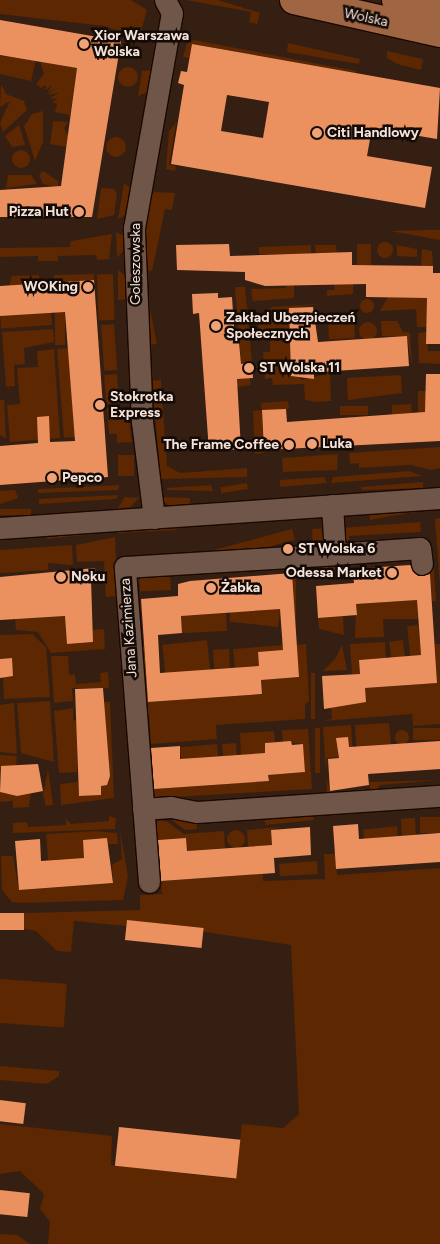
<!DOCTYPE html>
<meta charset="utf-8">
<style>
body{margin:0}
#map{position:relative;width:440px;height:1244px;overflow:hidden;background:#351f12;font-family:Figtree,sans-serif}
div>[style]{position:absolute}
.green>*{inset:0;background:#5c2701;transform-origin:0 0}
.round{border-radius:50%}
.building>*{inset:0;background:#eb915f;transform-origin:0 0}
.roads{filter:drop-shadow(1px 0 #1b0801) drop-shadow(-1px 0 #1b0801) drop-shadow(0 1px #1b0801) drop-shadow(0 -1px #1b0801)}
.minor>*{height:21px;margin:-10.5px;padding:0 10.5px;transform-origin:10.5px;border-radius:10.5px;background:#6f5648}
.major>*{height:28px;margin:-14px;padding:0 14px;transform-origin:14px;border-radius:14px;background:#a06542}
.dots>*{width:14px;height:14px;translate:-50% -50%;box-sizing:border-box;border:2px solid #150b06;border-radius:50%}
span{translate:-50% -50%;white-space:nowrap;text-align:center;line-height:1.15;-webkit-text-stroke:5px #150b06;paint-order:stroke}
.street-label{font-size:14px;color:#f3e3db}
.poi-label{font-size:14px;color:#f3e3db;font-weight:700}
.left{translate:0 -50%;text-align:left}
.right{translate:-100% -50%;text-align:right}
</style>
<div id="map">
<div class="green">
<div style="clip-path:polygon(0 0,131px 0,147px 10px,139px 38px,104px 26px,0 14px)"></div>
<div style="clip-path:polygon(186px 0,218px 0,260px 13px,257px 24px,249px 22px,251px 12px)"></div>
<div style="clip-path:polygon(194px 40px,356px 71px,356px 73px,192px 44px,189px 58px,183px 57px,187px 43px)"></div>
<div style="clip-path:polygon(288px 43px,360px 59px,359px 64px,287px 52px)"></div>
<div style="clip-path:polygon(387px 51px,423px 59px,421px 70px,397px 64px,387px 58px)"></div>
<div style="clip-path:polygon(0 56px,36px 59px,31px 81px,0 74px)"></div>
<div style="clip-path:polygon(40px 61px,77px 68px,70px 115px,55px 112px,57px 104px,52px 102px,58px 99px,50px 98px,59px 93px,48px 95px,56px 88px,47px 94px,52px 85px,45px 91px,46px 85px,41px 88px,36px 84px,44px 74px)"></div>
<div class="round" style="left:118px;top:67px;width:20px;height:20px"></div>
<div style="clip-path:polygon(153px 70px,148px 92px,138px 96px,142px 71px)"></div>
<div style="clip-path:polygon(1px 84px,6px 94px,24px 101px,27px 110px,3px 132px,0 123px,10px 101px,0 107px)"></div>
<div style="clip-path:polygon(43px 111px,43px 142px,35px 161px,24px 126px,32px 114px)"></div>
<div style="clip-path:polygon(53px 121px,68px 122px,64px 128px,69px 137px,67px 147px,50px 144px)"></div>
<div style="clip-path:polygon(176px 123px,169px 165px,176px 166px,175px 171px,166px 169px,169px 131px)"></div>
<div style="clip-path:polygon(19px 125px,25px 145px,12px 147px,5px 136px)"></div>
<div class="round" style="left:106px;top:137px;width:20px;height:20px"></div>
<div class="round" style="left:12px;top:150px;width:18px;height:18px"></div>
<div style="clip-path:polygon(43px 171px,58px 181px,58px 187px,43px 184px,39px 175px)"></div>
<div style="clip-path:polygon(8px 175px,31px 175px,37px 184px,6px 188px)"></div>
<div style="clip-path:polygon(124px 183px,131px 189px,127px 214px,118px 219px)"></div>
<div style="clip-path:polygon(101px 188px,114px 189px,117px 194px,114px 215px,97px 219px)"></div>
<div style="clip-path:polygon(154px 192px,175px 193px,172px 210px,165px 209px,152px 271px,146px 270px,146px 236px,141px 234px,146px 199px)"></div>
<div style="clip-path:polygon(440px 230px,440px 240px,390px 231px,423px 230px)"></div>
<div style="clip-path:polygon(116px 232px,124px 236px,126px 248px,117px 258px)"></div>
<div style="clip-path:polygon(112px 234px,109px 259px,97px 260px,96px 255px,58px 256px,58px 261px,38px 261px,38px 256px,0 257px,0 248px,70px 247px,71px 241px)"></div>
<div class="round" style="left:377px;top:242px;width:16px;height:16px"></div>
<div style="left:357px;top:244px;width:14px;height:21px"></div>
<div style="clip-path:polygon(311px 245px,311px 253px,300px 255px,259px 254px,259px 247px)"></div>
<div style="clip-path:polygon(315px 245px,336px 245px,337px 254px,316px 255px)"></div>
<div style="clip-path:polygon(397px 245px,417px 249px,417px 257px,397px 256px)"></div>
<div style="clip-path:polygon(422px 249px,432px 251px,433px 266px,421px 266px)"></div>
<div style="clip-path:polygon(118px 270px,127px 277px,129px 299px,118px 300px)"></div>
<div style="clip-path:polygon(94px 274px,94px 280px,54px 282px,54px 275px)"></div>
<div style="left:113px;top:274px;width:46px;height:16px;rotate:88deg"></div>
<div style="clip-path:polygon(39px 275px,39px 284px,9px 286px,12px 276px)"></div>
<div style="clip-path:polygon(286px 282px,294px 282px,294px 298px,253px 301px,251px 289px,286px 288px)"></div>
<div style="clip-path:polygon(353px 283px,353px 294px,327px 296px,327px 290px,335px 290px,334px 284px)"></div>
<div style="clip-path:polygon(235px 287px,245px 287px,252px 363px,246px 364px,251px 385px,237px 387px,235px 362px,241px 361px)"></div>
<div style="clip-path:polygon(146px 289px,157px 344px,149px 345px)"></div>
<div style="clip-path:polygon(388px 297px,429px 298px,427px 327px,417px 327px,416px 309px,380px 311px)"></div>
<div class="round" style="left:360px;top:299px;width:14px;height:14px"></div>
<div style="clip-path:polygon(322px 304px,289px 308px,291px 375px,300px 375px,301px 380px,330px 373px,331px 401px,316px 402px,305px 400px,304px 384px,273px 385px,272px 378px,265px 379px,263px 352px,270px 352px,270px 339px,260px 339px,258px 318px,267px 317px,266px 310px,273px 307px)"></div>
<div style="left:55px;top:310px;width:10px;height:35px"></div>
<div style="left:51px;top:311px;width:14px;height:51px;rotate:86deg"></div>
<div style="left:354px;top:320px;width:18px;height:26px;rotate:87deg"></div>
<div style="clip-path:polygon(381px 321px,397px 321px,403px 332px,410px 333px,412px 366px,407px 337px,382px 336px)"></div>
<div class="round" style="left:359px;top:322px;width:18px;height:18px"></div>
<div style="left:114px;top:324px;width:46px;height:13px;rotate:86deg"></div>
<div style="clip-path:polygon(53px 329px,54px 342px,24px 348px,25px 364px,14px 365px,15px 386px,6px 387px,2px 332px)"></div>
<div style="clip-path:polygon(427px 332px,428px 351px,440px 351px,440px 364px,419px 363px,418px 333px)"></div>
<div style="clip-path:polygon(68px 348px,74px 424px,105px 422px,105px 434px,64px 438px,57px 349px)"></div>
<div style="clip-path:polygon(54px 349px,60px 438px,10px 442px,7px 405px,20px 404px,17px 368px,38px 367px,37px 351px)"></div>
<div style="left:117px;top:374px;width:29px;height:13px;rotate:86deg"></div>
<div style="clip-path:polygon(401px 375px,402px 393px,348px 400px,347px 378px)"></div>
<div style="clip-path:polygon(161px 380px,167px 466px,180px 473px,247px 468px,247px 477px,161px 479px,152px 381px)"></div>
<div style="left:418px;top:391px;width:8px;height:22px"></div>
<div style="clip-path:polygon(0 400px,4px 400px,6px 439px,0 435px)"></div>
<div style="clip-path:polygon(288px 401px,289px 409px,262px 411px,264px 453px,255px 454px,253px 411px,262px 410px,261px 403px)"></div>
<div style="clip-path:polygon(411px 404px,412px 413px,392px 415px,392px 405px)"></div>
<div style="left:368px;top:406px;width:9px;height:28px;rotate:90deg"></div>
<div style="clip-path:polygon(107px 408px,119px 408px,129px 419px,132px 442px,117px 443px,117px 434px,109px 434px)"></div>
<div style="clip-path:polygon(440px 447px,440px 468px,431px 470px,410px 465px,359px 468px,359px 463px,350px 464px,349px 453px)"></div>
<div style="clip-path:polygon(338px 454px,337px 470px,283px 472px,282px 458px)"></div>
<div style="left:118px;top:455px;width:16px;height:21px"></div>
<div style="clip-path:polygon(409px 471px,422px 476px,331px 483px,333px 477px)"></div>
<div style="clip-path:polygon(324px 477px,327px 483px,280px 487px,280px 480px)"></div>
<div style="clip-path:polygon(423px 482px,423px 488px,362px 490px,361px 487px)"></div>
<div style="left:247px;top:483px;width:6px;height:27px;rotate:81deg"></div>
<div style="clip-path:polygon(119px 485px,118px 490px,38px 493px,38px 489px)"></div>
<div style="clip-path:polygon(211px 485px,213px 491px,167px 490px,167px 488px)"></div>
<div style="clip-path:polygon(0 491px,15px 490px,18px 498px,0 504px)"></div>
<div style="clip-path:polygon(118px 495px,116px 499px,39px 504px,39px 499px)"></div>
<div style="clip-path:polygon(125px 497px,139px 498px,130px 507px,117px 509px)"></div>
<div style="clip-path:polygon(160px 497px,190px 498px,190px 502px,185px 508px,170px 507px)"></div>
<div style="left:31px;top:509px;width:6px;height:31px;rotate:90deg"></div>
<div style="clip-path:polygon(369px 510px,425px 510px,370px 520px)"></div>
<div style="clip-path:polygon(440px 518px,440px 586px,435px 519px)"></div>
<div style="clip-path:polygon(420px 522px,421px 532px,349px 536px,350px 548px,340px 528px)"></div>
<div style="clip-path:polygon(178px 524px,176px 530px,118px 533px,118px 531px)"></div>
<div style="clip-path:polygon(327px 528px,325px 545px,313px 551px,312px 529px)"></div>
<div style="left:292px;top:529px;width:11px;height:155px;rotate:75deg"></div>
<div style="clip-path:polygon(51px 532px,92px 533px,110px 532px,47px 539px)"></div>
<div style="clip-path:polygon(115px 537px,118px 596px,106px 597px,104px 561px,77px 562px,76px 545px)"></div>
<div style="clip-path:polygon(72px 545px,73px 565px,48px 563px,48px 570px,0 573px,0 550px)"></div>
<div style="left:433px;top:557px;width:44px;height:4px;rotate:86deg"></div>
<div style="left:345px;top:564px;width:13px;height:31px;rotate:90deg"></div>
<div style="left:291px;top:568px;width:5px;height:69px"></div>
<div style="left:170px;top:572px;width:18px;height:31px;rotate:87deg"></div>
<div style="clip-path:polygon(417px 600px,418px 619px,383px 619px,384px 637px,355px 638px,356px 604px)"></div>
<div style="left:280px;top:609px;width:18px;height:49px;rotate:96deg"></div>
<div style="left:226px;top:613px;width:18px;height:45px;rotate:87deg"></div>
<div style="clip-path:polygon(68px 616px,67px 644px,93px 642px,92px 630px,104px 629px,105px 649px,51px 653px,38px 632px,16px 630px,15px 619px)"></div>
<div style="clip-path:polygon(343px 616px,344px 635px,319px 629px,318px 618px)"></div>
<div style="left:418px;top:625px;width:30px;height:11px;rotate:84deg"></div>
<div style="clip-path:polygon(32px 634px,46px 647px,50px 697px,4px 699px,3px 677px,13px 676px,11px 658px,0 659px,0 635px)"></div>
<div style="left:207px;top:640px;width:30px;height:45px;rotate:84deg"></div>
<div style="left:403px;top:640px;width:17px;height:14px;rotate:83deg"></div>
<div style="clip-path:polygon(385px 642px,386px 658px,359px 660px,360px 674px,352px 675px,350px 644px)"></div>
<div style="clip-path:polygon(306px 644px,309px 701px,305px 704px,305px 719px,216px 725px,217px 739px,151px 744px,149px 715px,140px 715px,134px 648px,144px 647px,148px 702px,262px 694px,261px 680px,299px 677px,294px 645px)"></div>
<div style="clip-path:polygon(435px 644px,440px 644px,440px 724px,413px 726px,412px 714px,323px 721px,332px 719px,331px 708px,365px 688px,437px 683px)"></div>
<div style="clip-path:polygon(283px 645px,283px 650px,259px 666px,235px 668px,233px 649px)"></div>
<div style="clip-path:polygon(342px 645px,347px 670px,323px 671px,335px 659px)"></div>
<div style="left:229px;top:649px;width:19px;height:16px;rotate:87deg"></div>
<div style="clip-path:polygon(51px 656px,68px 656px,69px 675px,75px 674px,76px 684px,101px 682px,100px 673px,108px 672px,109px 688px,72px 688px,73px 701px,54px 703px)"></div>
<div style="left:311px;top:673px;width:4px;height:46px"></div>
<div style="clip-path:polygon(50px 701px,54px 762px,21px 753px,17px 703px)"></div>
<div style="clip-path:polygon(104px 702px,110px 702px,114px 798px,61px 805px,60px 784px,78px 782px,79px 796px,101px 795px,101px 786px,110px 776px)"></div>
<div style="clip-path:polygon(14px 703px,17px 754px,0 752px,0 705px)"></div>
<div style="clip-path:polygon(73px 708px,73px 720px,77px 721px,77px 772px,59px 773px,54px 711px)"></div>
<div style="clip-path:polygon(389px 723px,391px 744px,364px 746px,357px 756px,355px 725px)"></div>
<div style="clip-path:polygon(351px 725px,353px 756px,327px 758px,326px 772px,323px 727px)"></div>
<div style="left:315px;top:728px;width:5px;height:45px"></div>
<div style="left:440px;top:728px;width:12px;height:27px;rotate:90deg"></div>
<div style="clip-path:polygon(308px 729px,312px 789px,155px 798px,154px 789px,268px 781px,268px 775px,305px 772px,303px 744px,283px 742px,282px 730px)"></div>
<div class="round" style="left:395px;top:730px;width:14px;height:14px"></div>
<div style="clip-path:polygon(274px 731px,275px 742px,265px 743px,265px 753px,241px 755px,240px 733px)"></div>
<div style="left:236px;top:743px;width:12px;height:14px;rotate:85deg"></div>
<div style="left:217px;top:744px;width:12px;height:37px;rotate:85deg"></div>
<div style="clip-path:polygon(0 755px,17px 756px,16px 765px,0 769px)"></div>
<div style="clip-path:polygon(48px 769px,53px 805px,46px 806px,43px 795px)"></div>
<div style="clip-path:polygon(326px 776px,330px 792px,370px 789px,369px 782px,440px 780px,380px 785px,376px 790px,327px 793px)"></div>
<div style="clip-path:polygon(0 792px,31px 793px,29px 807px,13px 808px,13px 801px,0 802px)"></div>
<div style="left:313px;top:810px;width:10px;height:49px;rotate:84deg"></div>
<div style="clip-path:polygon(176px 815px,196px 818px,197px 829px,185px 830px,172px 820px)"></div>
<div style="clip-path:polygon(109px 816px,116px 818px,115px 829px,13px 833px,13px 823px,27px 822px,28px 827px,66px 825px,66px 819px,71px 824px,109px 821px)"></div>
<div style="left:440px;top:817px;width:16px;height:20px;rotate:90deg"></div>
<div style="left:415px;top:818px;width:17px;height:14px;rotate:87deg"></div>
<div style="clip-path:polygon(157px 821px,166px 821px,184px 834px,224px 831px,225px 848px,187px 851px,186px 838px,157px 840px)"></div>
<div style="left:397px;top:826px;width:10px;height:34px;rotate:84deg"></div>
<div style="clip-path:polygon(280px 827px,271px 830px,272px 845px,248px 847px,247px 830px)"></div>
<div style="clip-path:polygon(120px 830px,128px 876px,123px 900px,21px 903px,12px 902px,2px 890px,1px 856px,13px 856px,19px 890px,113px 883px,112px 865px,122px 859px)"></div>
<div class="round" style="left:227px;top:830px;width:18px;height:18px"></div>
<div style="clip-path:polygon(95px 831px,117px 833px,118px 844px,108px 844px,107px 838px,84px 859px,48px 860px,46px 834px)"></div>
<div style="clip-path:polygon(324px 854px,335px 854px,337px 875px,440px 868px,440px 1244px,48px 1244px,50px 1222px,40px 1209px,44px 1194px,20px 1171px,0 1174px,0 1124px,112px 1136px,111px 1165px,235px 1179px,242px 1124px,283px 1128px,299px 1114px,291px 945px,127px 920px,126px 926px,74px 921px,71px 952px,57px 951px,36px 931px,24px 929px,24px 913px,140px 910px,140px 895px,162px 894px,160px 881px,263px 874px,263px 881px,325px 879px)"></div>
<div style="left:317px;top:861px;width:13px;height:38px;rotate:86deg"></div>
<div style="left:0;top:979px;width:67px;height:44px;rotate:4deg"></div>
<div style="clip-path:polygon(0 1066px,59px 1071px,59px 1076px,47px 1084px,0 1080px)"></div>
<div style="clip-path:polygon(0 1234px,17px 1235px,30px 1244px,0 1244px)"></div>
</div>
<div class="building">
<div style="clip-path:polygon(0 20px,121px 41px,92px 217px,0 217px,0 190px,61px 186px,77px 68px,0 55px)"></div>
<div style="clip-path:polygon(evenodd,192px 44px,440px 88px,437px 139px,372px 128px,367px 156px,432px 167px,425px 208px,171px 164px,184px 85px,178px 83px,181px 71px,187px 72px,192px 44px,227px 95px,269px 102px,263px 138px,221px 131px,227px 95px)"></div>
<div style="clip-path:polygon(229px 244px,230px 256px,352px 252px,352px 265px,433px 266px,433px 273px,440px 273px,440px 344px,426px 344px,427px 298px,366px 297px,366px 284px,265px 286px,245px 280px,245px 272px,177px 270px,176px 245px)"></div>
<div style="clip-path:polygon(94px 280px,108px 477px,0 485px,0 446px,38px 443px,37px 417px,49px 416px,50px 442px,75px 441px,65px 312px,0 316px,0 286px)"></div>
<div style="clip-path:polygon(218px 293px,218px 298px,232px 297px,235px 342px,239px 342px,241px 364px,252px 363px,253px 378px,237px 379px,241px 449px,209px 451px,199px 313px,193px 314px,192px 294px)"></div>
<div style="clip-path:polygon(313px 307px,318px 342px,407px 336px,409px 366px,320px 372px,314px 374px,314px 379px,291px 376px,289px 308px)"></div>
<div style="clip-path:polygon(426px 374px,440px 374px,440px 441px,264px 450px,262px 410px,286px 409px,287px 422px,425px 412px)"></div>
<div style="clip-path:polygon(410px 565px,418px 576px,430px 574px,437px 683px,365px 688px,366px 702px,324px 709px,322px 676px,360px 674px,359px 660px,421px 655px,417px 600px,356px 604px,357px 615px,318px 618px,316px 586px,354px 583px,353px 573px,366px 568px)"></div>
<div style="clip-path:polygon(95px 568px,96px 579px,91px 579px,93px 642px,67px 644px,65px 616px,0 620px,0 577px)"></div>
<div style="clip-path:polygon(evenodd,292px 573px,299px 677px,261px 680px,262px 694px,148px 702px,141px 599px,178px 596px,178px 584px,190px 581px,292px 573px,280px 609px,283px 650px,258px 652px,259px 666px,160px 673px,158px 635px,182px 633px,181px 616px,280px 609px)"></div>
<div style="clip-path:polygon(12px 658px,13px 676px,0 678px,0 659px)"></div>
<div style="clip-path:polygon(103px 688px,110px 776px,107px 785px,101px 786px,101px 795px,79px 796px,75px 689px)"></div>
<div style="clip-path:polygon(348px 737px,349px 747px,440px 741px,440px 769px,368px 774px,369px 785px,330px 791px,328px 759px,339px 758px,336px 738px)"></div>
<div style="clip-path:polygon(291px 741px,292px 745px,303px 744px,305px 772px,268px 775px,269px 781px,154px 789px,151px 748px,180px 746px,180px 759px,265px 753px,265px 743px)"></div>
<div style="clip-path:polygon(38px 764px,43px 791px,17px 796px,0 792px,1px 766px)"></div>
<div style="clip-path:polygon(358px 824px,359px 839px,440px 833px,440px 862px,336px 869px,333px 826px)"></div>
<div style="clip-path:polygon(310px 827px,311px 855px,274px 858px,275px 873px,161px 881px,158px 840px,186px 838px,187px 851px,272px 845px,271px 830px)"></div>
<div style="clip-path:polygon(107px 838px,113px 883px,19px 890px,15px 841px,40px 839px,41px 861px,84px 858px,83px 840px)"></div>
<div style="left:0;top:913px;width:24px;height:17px"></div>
<div style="left:127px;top:920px;width:77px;height:20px;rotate:6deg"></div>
<div style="left:0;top:1100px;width:26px;height:21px;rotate:7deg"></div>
<div style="left:119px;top:1127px;width:122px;height:39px;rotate:6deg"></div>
<div style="left:0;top:1190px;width:30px;height:24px;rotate:6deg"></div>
</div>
<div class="roads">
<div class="minor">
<div style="left:154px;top:518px;width:97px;rotate:-97.1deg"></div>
<div style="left:142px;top:422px;width:194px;rotate:-92.4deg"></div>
<div style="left:134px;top:228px;width:218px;rotate:-80deg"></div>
<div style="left:172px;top:13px;width:15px;rotate:-118deg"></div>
<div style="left:0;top:528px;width:441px;rotate:-3.9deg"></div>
<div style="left:335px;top:554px;width:85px;rotate:-4deg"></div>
<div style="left:420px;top:548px;width:16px;rotate:83deg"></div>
<div style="left:143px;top:809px;width:28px;rotate:-4deg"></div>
<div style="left:171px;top:807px;width:26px;rotate:11deg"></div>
<div style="left:197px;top:812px;width:244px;rotate:-3.8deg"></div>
<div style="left:149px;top:882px;width:316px;rotate:-94.4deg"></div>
<div style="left:125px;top:567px;width:210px;rotate:-3.5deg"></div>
<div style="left:335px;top:554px;width:49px;rotate:-93.5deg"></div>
</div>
<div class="major">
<div style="left:294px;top:0;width:150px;rotate:12.7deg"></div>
<div style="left:396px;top:0;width:45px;rotate:10.3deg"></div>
</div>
</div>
<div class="dots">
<div style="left:84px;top:44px;background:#f0a378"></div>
<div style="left:317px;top:133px;background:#f0a378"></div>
<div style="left:79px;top:212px;background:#f0a378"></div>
<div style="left:88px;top:287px;background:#f0a378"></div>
<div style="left:216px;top:326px;background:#f0a378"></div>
<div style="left:249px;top:368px;background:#f0a378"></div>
<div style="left:100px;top:405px;background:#f0a378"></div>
<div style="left:312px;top:444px;background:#f0a378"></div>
<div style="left:289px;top:445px;background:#f0a378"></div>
<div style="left:52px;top:478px;background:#f0a378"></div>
<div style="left:288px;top:549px;background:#f0a378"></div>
<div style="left:392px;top:573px;background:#f0a378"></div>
<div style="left:61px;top:577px;background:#f0a378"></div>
<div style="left:211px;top:588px;background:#f0a378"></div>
</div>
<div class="street-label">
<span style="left:366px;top:18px;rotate:12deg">Wolska</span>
<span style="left:136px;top:264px;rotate:-90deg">Goleszowska</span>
<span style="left:129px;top:628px;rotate:-94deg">Jana Kazimierza</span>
</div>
<div class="poi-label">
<span class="left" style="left:94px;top:44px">Xior Warszawa<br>Wolska</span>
<span class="left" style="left:327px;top:133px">Citi Handlowy</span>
<span class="right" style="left:69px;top:212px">Pizza Hut</span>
<span class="right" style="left:78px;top:287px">WOKing</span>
<span class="left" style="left:226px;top:326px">Zakład Ubezpieczeń<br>Społecznych</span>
<span class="left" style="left:259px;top:368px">ST Wolska 11</span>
<span class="left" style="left:110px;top:405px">Stokrotka<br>Express</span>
<span class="left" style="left:322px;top:444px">Luka</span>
<span class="right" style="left:279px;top:445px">The Frame Coffee</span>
<span class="left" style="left:62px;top:478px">Pepco</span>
<span class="left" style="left:298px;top:549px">ST Wolska 6</span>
<span class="right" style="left:382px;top:573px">Odessa Market</span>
<span class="left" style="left:71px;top:577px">Noku</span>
<span class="left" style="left:221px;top:588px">Żabka</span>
</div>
</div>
